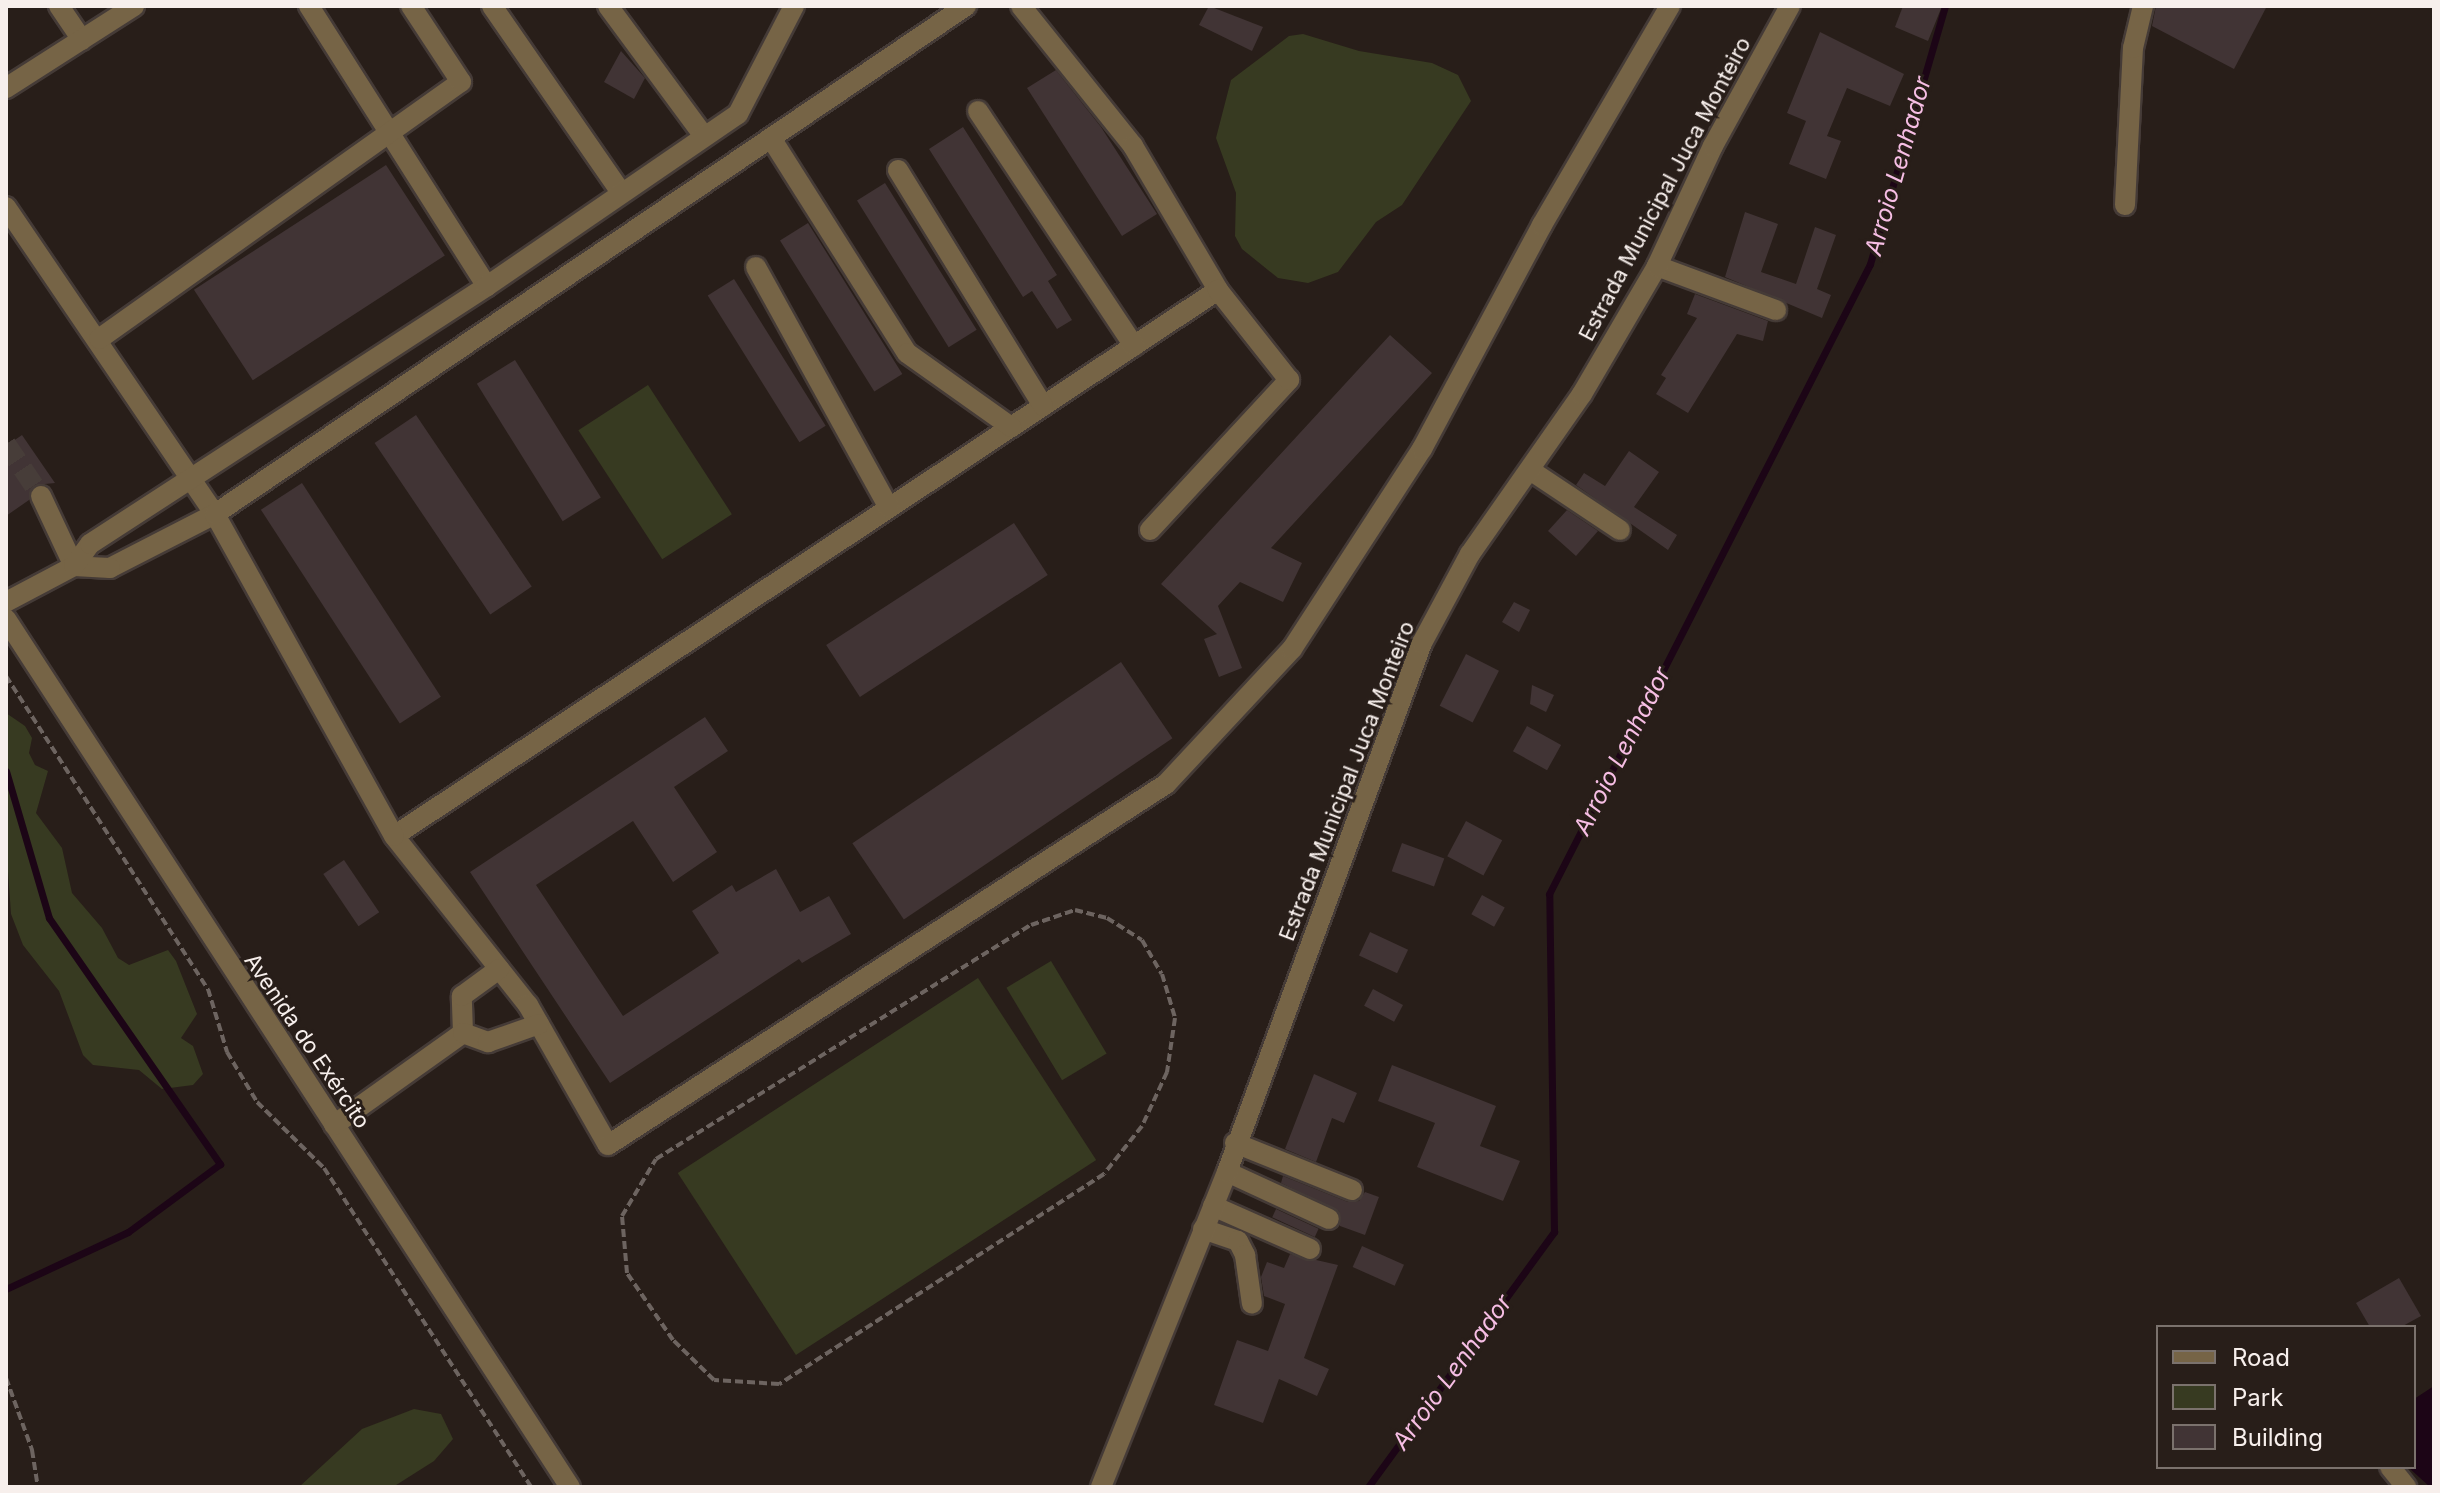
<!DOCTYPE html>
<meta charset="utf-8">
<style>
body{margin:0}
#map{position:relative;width:2440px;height:1493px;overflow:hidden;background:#281e19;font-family:Inter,sans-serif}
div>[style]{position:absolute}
.green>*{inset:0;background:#373a21;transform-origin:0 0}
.water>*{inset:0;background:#1c0516}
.stream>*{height:7px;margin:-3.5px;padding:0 3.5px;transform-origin:3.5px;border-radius:3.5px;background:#1c0516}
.building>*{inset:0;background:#413435;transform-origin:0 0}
.minor-tunnel>*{height:20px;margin-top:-10px;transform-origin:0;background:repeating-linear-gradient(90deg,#473d39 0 20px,transparent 0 30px)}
.path>*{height:4px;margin-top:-2px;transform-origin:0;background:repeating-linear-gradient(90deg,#6d6460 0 8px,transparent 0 12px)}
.roads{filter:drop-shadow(2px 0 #453b37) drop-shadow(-2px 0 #453b37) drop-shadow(0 2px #453b37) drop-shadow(0 -2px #453b37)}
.minor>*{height:20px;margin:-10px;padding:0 10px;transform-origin:10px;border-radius:10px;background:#766446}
span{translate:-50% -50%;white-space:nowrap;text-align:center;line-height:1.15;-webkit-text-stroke:6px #281e19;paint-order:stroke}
.street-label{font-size:22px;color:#f7efec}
.water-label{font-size:24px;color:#f6bee4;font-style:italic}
.frame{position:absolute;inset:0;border:8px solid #f7efec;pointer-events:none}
.legend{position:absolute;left:2156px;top:1325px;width:260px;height:144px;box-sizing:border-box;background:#281e19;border:2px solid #7b726d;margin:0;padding:10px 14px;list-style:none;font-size:24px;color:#f7efec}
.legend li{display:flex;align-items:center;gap:16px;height:40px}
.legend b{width:40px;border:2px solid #7b726d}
</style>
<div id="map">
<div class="green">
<div style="clip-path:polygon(1303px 34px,1359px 51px,1432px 63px,1458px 75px,1471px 101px,1402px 205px,1376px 222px,1338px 272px,1308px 283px,1278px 278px,1242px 249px,1235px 236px,1236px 193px,1216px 138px,1231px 80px,1289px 36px)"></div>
<div style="left:648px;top:385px;width:154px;height:83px;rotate:57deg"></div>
<div style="clip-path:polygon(6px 713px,25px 726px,32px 738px,29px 753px,35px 765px,48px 771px,36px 813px,62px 848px,72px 893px,102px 928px,118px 958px,129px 965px,168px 950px,176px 961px,197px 1014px,181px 1038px,193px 1046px,203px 1074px,193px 1085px,162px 1089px,139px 1070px,93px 1065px,83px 1055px,59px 991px,23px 945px,11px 914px,6px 843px)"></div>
<div style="left:1051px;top:961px;width:108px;height:52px;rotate:59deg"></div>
<div style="left:978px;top:978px;width:217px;height:358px;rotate:57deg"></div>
<div style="clip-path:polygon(414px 1409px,441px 1414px,453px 1439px,434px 1461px,393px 1487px,299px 1487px,362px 1429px)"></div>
</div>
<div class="water">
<div style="clip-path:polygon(2434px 1386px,2434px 1487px,2430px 1487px,2408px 1467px,2414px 1467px,2414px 1399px)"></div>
</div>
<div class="stream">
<div style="left:6px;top:771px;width:153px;rotate:73.7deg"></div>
<div style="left:49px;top:918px;width:300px;rotate:55.2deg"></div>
<div style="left:220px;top:1164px;width:114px;rotate:143.5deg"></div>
<div style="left:128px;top:1232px;width:135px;rotate:155deg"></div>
<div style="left:1368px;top:1487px;width:316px;rotate:-53.9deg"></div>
<div style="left:1554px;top:1232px;width:338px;rotate:-90.8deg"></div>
<div style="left:1549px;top:894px;width:707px;rotate:-63deg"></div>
<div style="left:1870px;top:264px;width:269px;rotate:-73.8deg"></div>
</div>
<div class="building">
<div style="clip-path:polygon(1209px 6px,1263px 27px,1252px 51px,1199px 25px)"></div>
<div style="clip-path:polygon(1903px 6px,1942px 6px,1928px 41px,1895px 27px)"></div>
<div style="clip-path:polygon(2156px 6px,2267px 6px,2234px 69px,2152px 26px)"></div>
<div style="clip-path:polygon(1820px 32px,1904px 74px,1890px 106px,1847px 88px,1827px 136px,1841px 141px,1826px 179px,1789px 164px,1806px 121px,1787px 113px)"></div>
<div style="clip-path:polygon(621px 51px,645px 78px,634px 99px,604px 82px)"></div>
<div style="clip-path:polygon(1056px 70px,1101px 127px,1157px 214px,1122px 236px,1027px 88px)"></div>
<div style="clip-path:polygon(963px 127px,1057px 275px,1048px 281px,1072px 320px,1057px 329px,1032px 291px,1023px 297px,929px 149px)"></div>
<div style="left:386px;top:165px;width:108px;height:229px;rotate:57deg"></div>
<div style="left:885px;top:183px;width:173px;height:33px;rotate:58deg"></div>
<div style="clip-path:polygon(1745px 212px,1778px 224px,1761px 272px,1796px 284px,1815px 227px,1836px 235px,1817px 289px,1831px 295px,1822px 318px,1725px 277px)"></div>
<div style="left:808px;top:223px;width:178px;height:33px;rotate:58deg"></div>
<div style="left:734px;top:279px;width:173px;height:31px;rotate:58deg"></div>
<div style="clip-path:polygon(1695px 294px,1768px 321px,1763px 341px,1737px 334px,1688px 413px,1656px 394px,1666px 378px,1661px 375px,1697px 318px,1687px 314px)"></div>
<div style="clip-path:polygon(1390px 335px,1432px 373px,1271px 548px,1302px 563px,1283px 602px,1240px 582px,1218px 606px,1242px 668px,1219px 677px,1204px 639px,1217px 634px,1161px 584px)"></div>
<div style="left:515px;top:360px;width:162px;height:45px;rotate:58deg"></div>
<div style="left:416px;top:415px;width:207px;height:50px;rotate:56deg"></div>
<div style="clip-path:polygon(22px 435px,55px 483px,35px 485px,29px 500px,6px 516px,6px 446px)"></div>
<div style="clip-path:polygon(1629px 451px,1659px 472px,1634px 507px,1677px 535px,1668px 550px,1576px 485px,1584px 473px,1605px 486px)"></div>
<div style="left:302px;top:483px;width:255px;height:49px;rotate:57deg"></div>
<div style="clip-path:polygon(1567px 510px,1598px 531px,1576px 556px,1548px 531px)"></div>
<div style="left:1014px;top:523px;width:62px;height:224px;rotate:57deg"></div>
<div style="clip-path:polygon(1514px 602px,1530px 610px,1519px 632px,1502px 622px)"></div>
<div style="left:1466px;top:654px;width:37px;height:58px;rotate:27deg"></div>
<div style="left:1121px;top:662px;width:92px;height:324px;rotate:56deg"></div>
<div style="clip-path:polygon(1532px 685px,1554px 695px,1546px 712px,1530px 704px)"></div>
<div style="clip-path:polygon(705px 717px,728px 751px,674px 787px,717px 852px,673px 882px,633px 821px,536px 885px,623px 1016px,719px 953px,692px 911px,732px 885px,736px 892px,776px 869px,800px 912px,829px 896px,851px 934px,802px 963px,799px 959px,610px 1083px,470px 872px)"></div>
<div style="left:1527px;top:726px;width:39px;height:29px;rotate:29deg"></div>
<div style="left:1466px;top:821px;width:41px;height:40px;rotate:28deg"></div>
<div style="left:1402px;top:843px;width:45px;height:30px;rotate:20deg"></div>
<div style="left:344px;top:860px;width:63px;height:25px;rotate:56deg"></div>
<div style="left:1482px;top:895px;width:26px;height:22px;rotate:29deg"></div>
<div style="left:1370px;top:932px;width:42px;height:26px;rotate:25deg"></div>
<div style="left:1373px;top:989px;width:34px;height:19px;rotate:28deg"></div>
<div style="clip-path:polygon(1392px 1065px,1496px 1106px,1480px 1146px,1520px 1161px,1503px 1201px,1417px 1167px,1435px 1123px,1378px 1101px)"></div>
<div style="clip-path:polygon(1314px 1074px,1357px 1093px,1344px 1123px,1332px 1118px,1316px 1162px,1285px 1149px)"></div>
<div style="clip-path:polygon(1283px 1176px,1348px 1202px,1359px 1201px,1365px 1192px,1379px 1197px,1365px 1235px,1340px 1226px,1339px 1211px,1281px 1183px)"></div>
<div style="left:1276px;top:1209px;width:47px;height:9px;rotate:25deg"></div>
<div style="left:1362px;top:1246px;width:46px;height:23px;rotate:24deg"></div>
<div style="clip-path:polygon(1290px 1254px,1338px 1265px,1304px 1358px,1329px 1369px,1317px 1396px,1279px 1379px,1263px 1423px,1214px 1405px,1237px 1340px,1268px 1351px,1285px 1304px,1264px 1296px,1261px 1277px,1267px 1262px,1284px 1268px)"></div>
<div style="clip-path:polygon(2399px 1278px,2421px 1316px,2401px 1327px,2370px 1327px,2356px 1303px)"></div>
</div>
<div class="minor-tunnel">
<div style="left:6px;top:444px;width:63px;rotate:56.1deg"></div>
</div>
<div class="path">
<div style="left:6px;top:676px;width:373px;rotate:57.2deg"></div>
<div style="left:208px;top:989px;width:66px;rotate:73.2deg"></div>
<div style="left:227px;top:1052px;width:58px;rotate:59deg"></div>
<div style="left:257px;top:1102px;width:94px;rotate:44.6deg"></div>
<div style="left:324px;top:1168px;width:380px;rotate:57deg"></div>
<div style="left:1075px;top:910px;width:33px;rotate:14deg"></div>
<div style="left:1107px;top:918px;width:41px;rotate:32.2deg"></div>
<div style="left:1142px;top:940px;width:39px;rotate:60deg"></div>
<div style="left:1162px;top:974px;width:46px;rotate:73.5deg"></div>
<div style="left:1175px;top:1018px;width:55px;rotate:98.4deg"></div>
<div style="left:1167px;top:1072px;width:60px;rotate:114.8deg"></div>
<div style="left:1142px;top:1126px;width:61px;rotate:128.4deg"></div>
<div style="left:1104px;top:1174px;width:387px;rotate:147.1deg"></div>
<div style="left:779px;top:1384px;width:65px;rotate:-176.5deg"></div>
<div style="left:714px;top:1380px;width:57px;rotate:-135.7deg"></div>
<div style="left:673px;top:1340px;width:81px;rotate:-124.5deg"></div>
<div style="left:627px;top:1273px;width:57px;rotate:-95deg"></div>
<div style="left:622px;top:1216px;width:66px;rotate:-59.2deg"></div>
<div style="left:656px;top:1159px;width:442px;rotate:-32deg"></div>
<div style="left:1031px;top:925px;width:46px;rotate:-18.8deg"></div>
<div style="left:6px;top:1378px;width:77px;rotate:70.1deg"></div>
<div style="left:32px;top:1450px;width:37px;rotate:81deg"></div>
</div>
<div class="roads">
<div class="minor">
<div style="left:59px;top:6px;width:41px;rotate:55.9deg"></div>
<div style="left:309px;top:6px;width:332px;rotate:57.6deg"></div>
<div style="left:492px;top:6px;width:225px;rotate:55.3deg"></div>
<div style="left:608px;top:6px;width:160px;rotate:53.6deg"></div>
<div style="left:1021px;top:6px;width:179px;rotate:51.3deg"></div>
<div style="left:1133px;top:146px;width:167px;rotate:59.4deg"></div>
<div style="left:1218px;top:290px;width:988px;rotate:146.47deg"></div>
<div style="left:394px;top:836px;width:216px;rotate:51.6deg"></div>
<div style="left:528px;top:1005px;width:161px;rotate:60.3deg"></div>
<div style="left:608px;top:1145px;width:665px;rotate:-32.9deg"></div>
<div style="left:1166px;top:784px;width:185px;rotate:-47deg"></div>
<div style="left:1292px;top:649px;width:239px;rotate:-57deg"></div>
<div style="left:1422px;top:449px;width:254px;rotate:-61.8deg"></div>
<div style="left:1542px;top:225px;width:254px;rotate:-59.7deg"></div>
<div style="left:6px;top:88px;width:152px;rotate:-32.6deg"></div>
<div style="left:978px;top:111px;width:282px;rotate:56.4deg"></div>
<div style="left:771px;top:138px;width:254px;rotate:57.7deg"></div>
<div style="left:907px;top:353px;width:128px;rotate:35.4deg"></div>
<div style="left:898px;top:170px;width:277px;rotate:58.4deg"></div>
<div style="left:2125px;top:205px;width:157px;rotate:-87.1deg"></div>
<div style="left:2133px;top:48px;width:43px;rotate:-76.6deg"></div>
<div style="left:6px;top:207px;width:371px;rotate:55.8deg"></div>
<div style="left:215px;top:514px;width:118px;rotate:152.8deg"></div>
<div style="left:110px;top:568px;width:36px;rotate:-177deg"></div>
<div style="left:1657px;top:266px;width:127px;rotate:20.3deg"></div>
<div style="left:756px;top:267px;width:275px;rotate:61.1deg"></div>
<div style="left:99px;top:339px;width:444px;rotate:-35.4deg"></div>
<div style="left:461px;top:82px;width:91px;rotate:-123.3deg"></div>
<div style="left:1530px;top:470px;width:108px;rotate:33.7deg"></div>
<div style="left:41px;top:496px;width:77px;rotate:64.8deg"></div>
<div style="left:1150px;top:530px;width:205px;rotate:-47.2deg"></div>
<div style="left:1289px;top:380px;width:115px;rotate:-128.3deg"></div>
<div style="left:6px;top:602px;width:77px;rotate:-27.9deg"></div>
<div style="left:74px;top:566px;width:27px;rotate:-54deg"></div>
<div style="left:90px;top:544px;width:473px;rotate:-33deg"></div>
<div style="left:487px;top:286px;width:304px;rotate:-34.4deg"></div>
<div style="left:738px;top:114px;width:122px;rotate:-62.6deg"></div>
<div style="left:6px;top:619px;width:1035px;rotate:56.99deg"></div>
<div style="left:394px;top:836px;width:368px;rotate:-119.1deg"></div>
<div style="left:215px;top:514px;width:907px;rotate:-34.08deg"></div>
<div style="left:463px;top:1033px;width:37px;rotate:-92deg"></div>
<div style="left:462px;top:996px;width:46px;rotate:-36.1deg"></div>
<div style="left:334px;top:1125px;width:158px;rotate:-35.5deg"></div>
<div style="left:463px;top:1033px;width:27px;rotate:20deg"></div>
<div style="left:488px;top:1042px;width:54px;rotate:-19.4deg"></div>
<div style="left:1235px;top:1143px;width:126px;rotate:21.9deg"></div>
<div style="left:1227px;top:1172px;width:112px;rotate:24.7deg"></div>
<div style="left:1213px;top:1206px;width:106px;rotate:23.9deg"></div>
<div style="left:1203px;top:1229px;width:37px;rotate:19deg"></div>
<div style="left:1238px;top:1241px;width:16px;rotate:63deg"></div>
<div style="left:1245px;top:1255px;width:49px;rotate:81.9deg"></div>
<div style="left:2390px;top:1467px;width:26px;rotate:51deg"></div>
<div style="left:1101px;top:1487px;width:339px;rotate:-68.2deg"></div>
<div style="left:1227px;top:1172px;width:564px;rotate:-69.77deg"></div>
<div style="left:1422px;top:643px;width:101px;rotate:-61.7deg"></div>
<div style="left:1470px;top:554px;width:195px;rotate:-55deg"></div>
<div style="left:1582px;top:394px;width:148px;rotate:-59.6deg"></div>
<div style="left:1657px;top:266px;width:132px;rotate:-65deg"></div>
<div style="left:1713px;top:146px;width:160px;rotate:-61.2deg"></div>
</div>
</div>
<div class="street-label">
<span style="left:1665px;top:189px;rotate:-62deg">Estrada Municipal Juca Monteiro</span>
<span style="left:1347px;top:781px;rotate:-69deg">Estrada Municipal Juca Monteiro</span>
<span style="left:307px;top:1041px;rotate:56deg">Avenida do Exército</span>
</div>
<div class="water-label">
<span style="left:1898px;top:166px;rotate:-74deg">Arroio Lenhador</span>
<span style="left:1622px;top:751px;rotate:-63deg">Arroio Lenhador</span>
<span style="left:1452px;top:1372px;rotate:-54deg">Arroio Lenhador</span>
</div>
<div class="frame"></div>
<ul class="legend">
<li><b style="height:10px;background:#766446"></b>Road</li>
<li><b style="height:22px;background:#373a21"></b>Park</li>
<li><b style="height:22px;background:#413435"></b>Building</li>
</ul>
</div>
